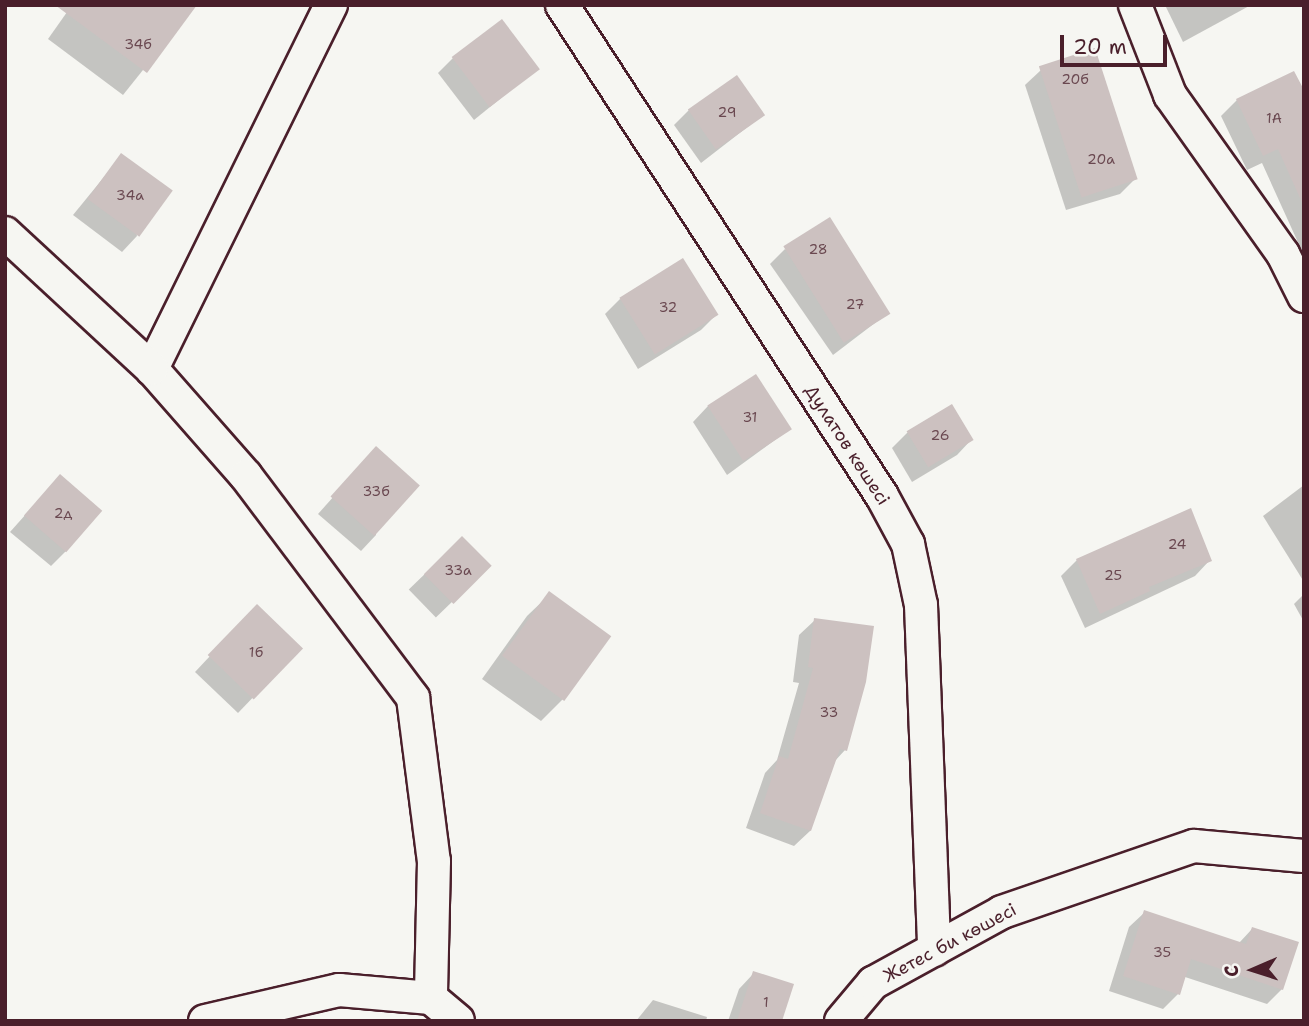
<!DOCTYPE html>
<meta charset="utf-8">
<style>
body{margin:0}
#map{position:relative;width:1309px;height:1026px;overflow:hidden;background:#f6f6f2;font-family:"Shantell Sans",sans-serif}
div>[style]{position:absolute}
.shadow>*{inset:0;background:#0003;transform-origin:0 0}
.building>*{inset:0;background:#ccc1c0;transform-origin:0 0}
.roads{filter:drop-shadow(2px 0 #4a1f2b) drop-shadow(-2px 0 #4a1f2b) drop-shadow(0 2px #4a1f2b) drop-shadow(0 -2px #4a1f2b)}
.minor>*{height:32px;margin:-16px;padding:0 16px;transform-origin:16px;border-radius:16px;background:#f6f6f2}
span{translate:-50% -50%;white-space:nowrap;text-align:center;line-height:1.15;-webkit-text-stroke:7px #f6f6f2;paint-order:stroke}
.number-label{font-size:14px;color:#6a4850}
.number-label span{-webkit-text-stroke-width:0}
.street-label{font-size:18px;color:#4a1f2b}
.frame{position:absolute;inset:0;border:7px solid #4a1f2b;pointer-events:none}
.north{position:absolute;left:1218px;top:935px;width:70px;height:70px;-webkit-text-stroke:5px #f6f6f2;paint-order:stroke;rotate:267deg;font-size:19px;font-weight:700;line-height:28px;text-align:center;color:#4a1f2b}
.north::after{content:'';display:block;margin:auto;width:24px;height:32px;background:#4a1f2b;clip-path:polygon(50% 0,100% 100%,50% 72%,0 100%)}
.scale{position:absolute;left:1060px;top:35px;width:107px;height:32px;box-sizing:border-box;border:4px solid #4a1f2b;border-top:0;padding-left:9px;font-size:21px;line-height:24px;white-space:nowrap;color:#4a1f2b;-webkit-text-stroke:5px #f6f6f2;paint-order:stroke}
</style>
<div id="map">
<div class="shadow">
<div style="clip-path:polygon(72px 5px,195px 5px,123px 95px,48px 39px)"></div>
<div style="clip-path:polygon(1165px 5px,1251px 5px,1183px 42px)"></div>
<div style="clip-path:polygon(453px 58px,537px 69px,474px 120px,438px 73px)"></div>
<div style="clip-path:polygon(1041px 70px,1135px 179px,1120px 194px,1066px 210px,1025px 85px)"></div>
<div style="clip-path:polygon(1304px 95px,1304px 248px,1301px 249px,1262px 163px,1247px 170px,1221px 116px,1237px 100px)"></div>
<div style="clip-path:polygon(689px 110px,763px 115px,701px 163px,674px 125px)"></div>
<div style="clip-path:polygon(122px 155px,137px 236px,122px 252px,73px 215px)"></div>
<div style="clip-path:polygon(785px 249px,888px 313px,833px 355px,770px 264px)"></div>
<div style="clip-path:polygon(620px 299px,716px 315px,701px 330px,638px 369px,605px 314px)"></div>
<div style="clip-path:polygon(708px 406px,790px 429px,727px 475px,693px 422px)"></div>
<div style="clip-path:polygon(952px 406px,972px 439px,957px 455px,912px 482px,892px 448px,907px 433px)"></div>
<div style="clip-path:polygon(376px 449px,376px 535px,361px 551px,318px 514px)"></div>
<div style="clip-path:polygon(60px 476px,66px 551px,51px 566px,10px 532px)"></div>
<div style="clip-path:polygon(1304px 485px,1304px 582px,1263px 516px)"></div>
<div style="clip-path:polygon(1190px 510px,1210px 560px,1195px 576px,1085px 628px,1061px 576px,1077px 560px)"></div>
<div style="left:462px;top:538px;width:39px;height:74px;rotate:46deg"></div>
<div style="clip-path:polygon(550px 594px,608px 636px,563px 699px,541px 721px,482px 679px,527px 616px)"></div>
<div style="clip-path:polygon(1304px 594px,1304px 622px,1294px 604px)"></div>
<div style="clip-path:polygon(815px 620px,845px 750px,834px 762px,810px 831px,794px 846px,746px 828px,765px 773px,777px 760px,799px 683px,793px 682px,799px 635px)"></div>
<div style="clip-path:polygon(242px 622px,300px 648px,238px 713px,195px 672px)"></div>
<div style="clip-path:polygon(1145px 912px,1239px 943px,1252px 929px,1282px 989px,1267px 1004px,1185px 977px,1178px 994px,1163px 1009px,1109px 991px,1129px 927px)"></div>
<div style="clip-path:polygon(754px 973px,780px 1021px,728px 1021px,739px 989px)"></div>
<div style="clip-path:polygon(653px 1000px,707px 1017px,706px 1021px,636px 1021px)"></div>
</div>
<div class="building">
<div style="clip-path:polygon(55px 5px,197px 5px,147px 73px)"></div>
<div style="left:502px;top:19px;width:63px;height:63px;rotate:53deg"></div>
<div style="left:1095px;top:48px;width:138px;height:59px;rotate:72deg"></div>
<div style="clip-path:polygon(1294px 71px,1304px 90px,1304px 207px,1278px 149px,1263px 156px,1236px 99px)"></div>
<div style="left:737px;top:75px;width:49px;height:60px;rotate:55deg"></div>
<div style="left:121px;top:153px;width:64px;height:57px;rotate:36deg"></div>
<div style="left:830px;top:217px;width:114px;height:55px;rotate:58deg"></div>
<div style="left:683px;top:258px;width:67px;height:75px;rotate:58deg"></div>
<div style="left:756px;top:374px;width:66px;height:58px;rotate:57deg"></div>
<div style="left:952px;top:404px;width:42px;height:53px;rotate:59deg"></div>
<div style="left:376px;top:446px;width:59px;height:68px;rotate:42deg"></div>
<div style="left:60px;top:474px;width:56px;height:55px;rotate:41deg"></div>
<div style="clip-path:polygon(1191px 508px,1212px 561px,1149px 587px,1150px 591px,1100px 614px,1076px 559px)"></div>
<div style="left:462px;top:536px;width:42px;height:54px;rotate:45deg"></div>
<div style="left:549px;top:591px;width:77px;height:80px;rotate:36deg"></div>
<div style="left:257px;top:604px;width:64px;height:71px;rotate:44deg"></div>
<div style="clip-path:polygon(814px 618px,874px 626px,866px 682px,847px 751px,840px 749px,811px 831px,760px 813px,779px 756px,788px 759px,813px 668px,808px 667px)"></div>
<div style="clip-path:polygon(1144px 910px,1246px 944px,1252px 927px,1299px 942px,1283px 990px,1191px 959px,1180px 995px,1123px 976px)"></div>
<div style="clip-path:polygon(753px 971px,794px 984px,782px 1021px,737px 1021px)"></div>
</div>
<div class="roads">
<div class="minor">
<div style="left:331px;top:5px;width:406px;rotate:116.2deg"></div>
<div style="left:152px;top:369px;width:142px;rotate:48.7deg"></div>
<div style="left:246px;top:476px;width:278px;rotate:53deg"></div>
<div style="left:413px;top:698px;width:164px;rotate:82.7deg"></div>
<div style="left:434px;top:861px;width:137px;rotate:91.3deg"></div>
<div style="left:562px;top:5px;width:586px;rotate:56.91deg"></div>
<div style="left:882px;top:496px;width:55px;rotate:61.6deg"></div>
<div style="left:908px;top:544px;width:62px;rotate:78deg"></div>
<div style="left:921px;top:605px;width:345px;rotate:87.8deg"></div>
<div style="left:1135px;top:5px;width:97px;rotate:68.7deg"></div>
<div style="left:1170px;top:95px;width:195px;rotate:54.6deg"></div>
<div style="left:1283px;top:254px;width:47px;rotate:63.4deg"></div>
<div style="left:5px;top:233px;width:200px;rotate:42.8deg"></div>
<div style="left:431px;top:998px;width:35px;rotate:40deg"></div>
<div style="left:205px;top:1021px;width:138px;rotate:-13deg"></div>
<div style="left:339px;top:990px;width:92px;rotate:5deg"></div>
<div style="left:841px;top:1021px;width:50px;rotate:-49.9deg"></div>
<div style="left:873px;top:983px;width:147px;rotate:-28.8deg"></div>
<div style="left:1002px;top:912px;width:203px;rotate:-19deg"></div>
<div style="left:1194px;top:846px;width:110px;rotate:5.2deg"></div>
</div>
</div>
<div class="number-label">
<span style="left:138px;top:44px">34б</span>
<span style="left:1075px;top:79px">20б</span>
<span style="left:727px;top:112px">29</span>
<span style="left:1274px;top:118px">1А</span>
<span style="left:1101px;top:159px">20а</span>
<span style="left:130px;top:195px">34а</span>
<span style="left:818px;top:249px">28</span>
<span style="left:855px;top:304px">27</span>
<span style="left:668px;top:307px">32</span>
<span style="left:750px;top:417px">31</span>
<span style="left:940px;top:435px">26</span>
<span style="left:376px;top:491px">33б</span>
<span style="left:63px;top:513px">2д</span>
<span style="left:1177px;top:544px">24</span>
<span style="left:458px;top:570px">33а</span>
<span style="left:1113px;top:575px">25</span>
<span style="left:256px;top:652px">1б</span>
<span style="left:829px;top:712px">33</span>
<span style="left:1162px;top:952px">35</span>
<span style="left:766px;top:1002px">1</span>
</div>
<div class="street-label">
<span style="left:847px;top:445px;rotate:57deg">Дулатов көшесі</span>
<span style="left:950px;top:943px;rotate:-28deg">Жетес би көшесі</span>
</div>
<div class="frame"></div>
<div class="north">С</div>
<div class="scale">20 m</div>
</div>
